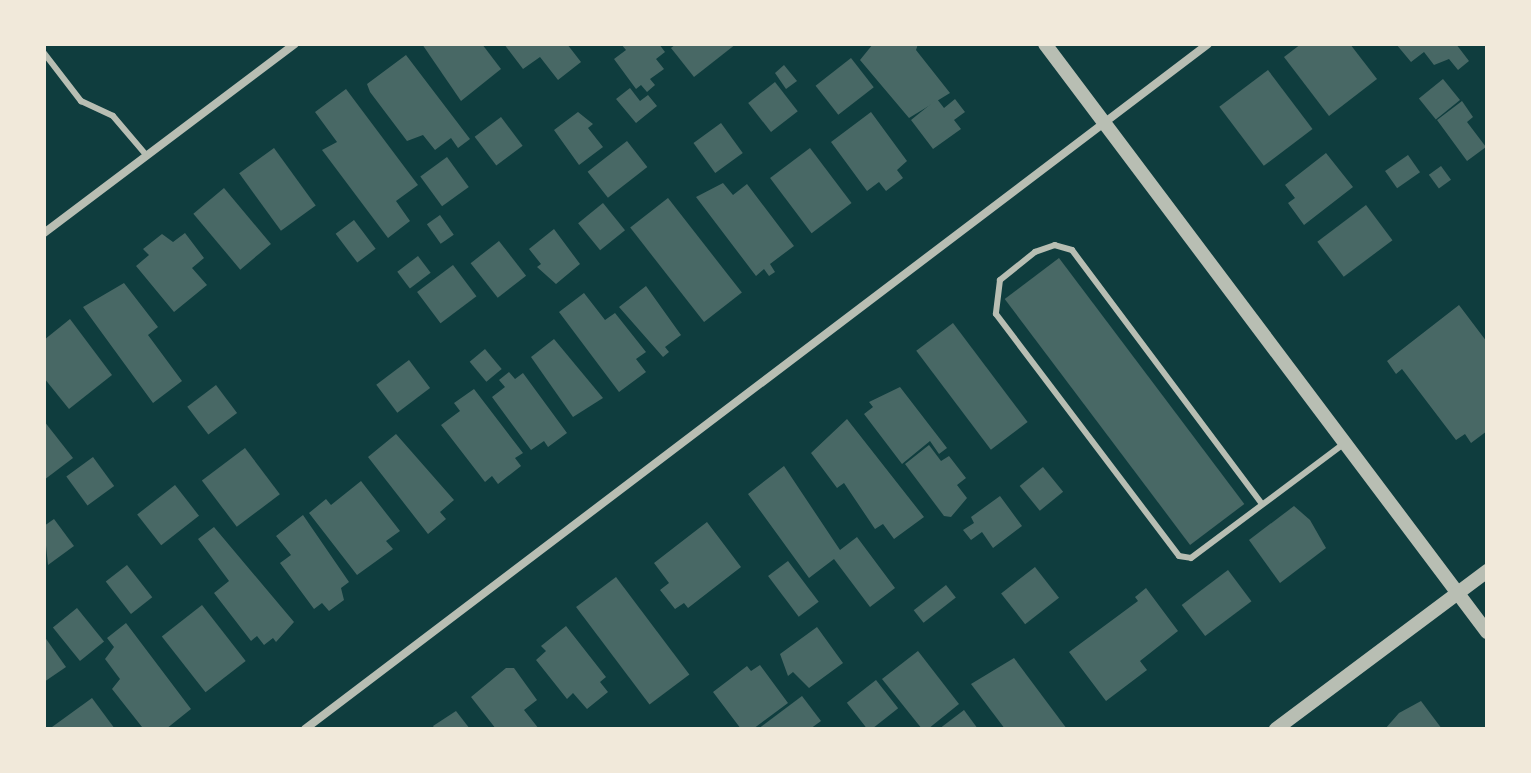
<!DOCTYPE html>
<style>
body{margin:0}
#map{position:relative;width:1531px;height:773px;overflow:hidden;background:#0f3d3e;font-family:Overpass,sans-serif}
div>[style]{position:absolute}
.building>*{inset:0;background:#486865;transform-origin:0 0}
.service>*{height:6px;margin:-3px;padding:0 3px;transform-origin:3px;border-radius:3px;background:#b8beb3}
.minor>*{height:8px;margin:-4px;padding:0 4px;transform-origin:4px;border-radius:4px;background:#b8beb3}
.tertiary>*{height:14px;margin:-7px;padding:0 7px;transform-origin:7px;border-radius:7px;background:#b8beb3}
span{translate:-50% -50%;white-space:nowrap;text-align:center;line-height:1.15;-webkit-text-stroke:6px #f1e9da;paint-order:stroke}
.frame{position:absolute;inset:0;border:46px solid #f1e9da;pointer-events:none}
</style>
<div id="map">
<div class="building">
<div style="clip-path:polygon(422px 44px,482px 44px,501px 69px,461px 101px)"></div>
<div style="clip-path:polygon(504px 44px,567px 44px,581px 62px,558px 80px,540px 57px,523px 69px)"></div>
<div style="clip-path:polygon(621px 44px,659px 44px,665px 52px,656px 59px,664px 69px,650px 79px,655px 85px,647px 92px,641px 85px,636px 89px,614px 59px,626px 50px)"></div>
<div style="clip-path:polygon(676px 44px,736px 44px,694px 77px,671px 48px)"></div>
<div style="clip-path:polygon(873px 44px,918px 44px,916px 50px,950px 93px,909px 118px,860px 60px)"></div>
<div style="clip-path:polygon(1301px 44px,1350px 44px,1377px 79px,1329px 116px,1284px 57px)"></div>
<div style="clip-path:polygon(1396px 44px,1456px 44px,1469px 61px,1458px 70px,1449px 59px,1434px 65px,1424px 52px,1411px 62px)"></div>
<div style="clip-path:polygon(406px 55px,470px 139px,458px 148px,451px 138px,435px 150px,423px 135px,407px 141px,370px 92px,367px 84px)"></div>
<div style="left:851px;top:58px;width:37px;height:45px;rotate:52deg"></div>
<div style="clip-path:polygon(784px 65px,797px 81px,786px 89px,775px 73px)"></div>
<div style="left:1268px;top:70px;width:74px;height:61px;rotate:53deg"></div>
<div style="left:1443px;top:79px;width:27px;height:31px;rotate:51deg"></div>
<div style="left:775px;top:82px;width:37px;height:34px;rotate:52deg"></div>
<div style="clip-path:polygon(630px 88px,640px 101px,648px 95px,657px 106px,636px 123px,616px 99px)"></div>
<div style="clip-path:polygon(346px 89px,418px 185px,396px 201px,410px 221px,388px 238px,322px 150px,337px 142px,315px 112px)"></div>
<div style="clip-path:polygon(937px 99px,944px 108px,955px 99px,965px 112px,954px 120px,961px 129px,933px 149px,911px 120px)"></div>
<div style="clip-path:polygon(1462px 101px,1473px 117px,1467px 122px,1486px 147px,1467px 161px,1437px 120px)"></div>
<div style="clip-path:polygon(578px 112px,593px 124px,588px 128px,603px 147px,579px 165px,554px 130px)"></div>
<div style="clip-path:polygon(871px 112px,907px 161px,897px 170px,903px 178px,886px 191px,879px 182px,867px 191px,831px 142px)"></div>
<div style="left:501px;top:117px;width:36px;height:33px;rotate:53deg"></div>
<div style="left:721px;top:123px;width:37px;height:34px;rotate:54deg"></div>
<div style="left:627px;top:141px;width:33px;height:50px;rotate:52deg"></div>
<div style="left:274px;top:148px;width:71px;height:43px;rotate:54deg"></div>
<div style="left:810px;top:148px;width:69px;height:50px;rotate:53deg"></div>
<div style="clip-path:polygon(1326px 153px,1353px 187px,1304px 225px,1288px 203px,1295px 198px,1285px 185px)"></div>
<div style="left:1408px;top:155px;width:21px;height:28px;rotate:55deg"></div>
<div style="left:447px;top:157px;width:37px;height:33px;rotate:54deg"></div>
<div style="left:1441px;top:166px;width:17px;height:15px;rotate:54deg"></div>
<div style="clip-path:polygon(723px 183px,733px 195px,747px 184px,794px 246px,770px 264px,775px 272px,769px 276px,764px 269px,756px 276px,696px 197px)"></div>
<div style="left:224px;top:188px;width:73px;height:40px;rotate:50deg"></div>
<div style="left:668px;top:198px;width:120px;height:48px;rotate:52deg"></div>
<div style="left:603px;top:203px;width:35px;height:32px;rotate:51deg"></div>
<div style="left:1366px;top:205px;width:44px;height:61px;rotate:53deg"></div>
<div style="left:440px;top:215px;width:24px;height:16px;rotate:55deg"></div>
<div style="left:354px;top:220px;width:36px;height:23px;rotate:53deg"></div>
<div style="clip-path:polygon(554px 229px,580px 264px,556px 284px,537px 267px,541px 264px,529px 249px)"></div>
<div style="clip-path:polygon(185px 233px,204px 258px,192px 268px,207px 285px,174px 312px,136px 266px,149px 255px,143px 249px,162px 234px,173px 242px)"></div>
<div style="left:499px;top:241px;width:44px;height:36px;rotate:52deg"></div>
<div style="left:418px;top:256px;width:21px;height:26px;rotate:53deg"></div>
<div style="left:1059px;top:258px;width:308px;height:68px;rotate:53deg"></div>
<div style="left:453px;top:265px;width:39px;height:45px;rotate:53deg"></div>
<div style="clip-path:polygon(124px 283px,158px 327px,148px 335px,182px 381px,153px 403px,83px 307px)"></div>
<div style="clip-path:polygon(646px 286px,681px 335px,665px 347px,669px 352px,663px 357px,619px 307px)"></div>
<div style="clip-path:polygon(584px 293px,605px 320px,615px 313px,646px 352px,636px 359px,646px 372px,619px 392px,559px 312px)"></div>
<div style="clip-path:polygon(1459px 305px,1487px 342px,1487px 431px,1471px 443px,1465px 434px,1456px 440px,1402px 369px,1396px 374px,1387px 361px)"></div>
<div style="clip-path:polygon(70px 319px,112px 375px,69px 409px,44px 378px,44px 340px)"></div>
<div style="left:953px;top:323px;width:124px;height:46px;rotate:53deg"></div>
<div style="clip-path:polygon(554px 339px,603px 398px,573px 417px,531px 357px)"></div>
<div style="left:485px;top:349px;width:26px;height:20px;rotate:50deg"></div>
<div style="left:409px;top:360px;width:35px;height:41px;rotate:53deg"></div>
<div style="clip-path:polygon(509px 372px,515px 379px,523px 373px,567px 433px,548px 447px,544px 441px,531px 450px,492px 397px,505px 387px,499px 380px)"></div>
<div style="left:216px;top:385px;width:35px;height:36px;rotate:53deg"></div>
<div style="clip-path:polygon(900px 387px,947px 448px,939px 454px,930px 441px,902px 464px,864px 414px,873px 407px,869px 402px)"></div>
<div style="clip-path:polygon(474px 389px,523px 453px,515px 458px,521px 466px,498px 484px,492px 476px,485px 482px,441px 425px,460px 411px,454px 403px)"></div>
<div style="clip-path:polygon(847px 419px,924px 517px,894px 539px,883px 524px,875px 529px,844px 483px,837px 488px,811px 453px)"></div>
<div style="clip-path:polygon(44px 421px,73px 458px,44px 480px)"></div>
<div style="clip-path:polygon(396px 434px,454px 500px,440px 512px,446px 519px,428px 534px,368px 457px)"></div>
<div style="clip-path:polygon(929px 445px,941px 461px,949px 456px,966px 478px,957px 485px,967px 498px,951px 517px,944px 516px,905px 464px)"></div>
<div style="left:245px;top:448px;width:58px;height:54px;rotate:53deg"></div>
<div style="left:93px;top:457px;width:36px;height:33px;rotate:54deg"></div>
<div style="clip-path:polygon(784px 466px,840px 550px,857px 537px,895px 588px,870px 607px,834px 559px,809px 578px,748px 494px)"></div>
<div style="left:1043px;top:467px;width:32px;height:30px;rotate:51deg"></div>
<div style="clip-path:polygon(361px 481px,400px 531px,386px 541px,393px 549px,357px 575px,309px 513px,326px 499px,331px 505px)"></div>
<div style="left:175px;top:485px;width:39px;height:48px;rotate:52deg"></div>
<div style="clip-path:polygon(1000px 496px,1022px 526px,993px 548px,982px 532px,971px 540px,963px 530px,974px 523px,971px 517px)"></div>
<div style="clip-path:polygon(1294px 506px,1310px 520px,1326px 548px,1280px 583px,1249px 540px)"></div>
<div style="clip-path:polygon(303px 515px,349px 582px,341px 588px,344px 600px,329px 611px,322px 603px,314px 609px,280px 563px,291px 555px,276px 536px)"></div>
<div style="clip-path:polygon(54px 519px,74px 546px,48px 565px,44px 526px)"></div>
<div style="clip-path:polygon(707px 522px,741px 567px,688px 608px,684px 603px,675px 609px,660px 590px,669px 583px,654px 563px)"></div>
<div style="clip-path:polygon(214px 527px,294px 622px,276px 642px,273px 638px,264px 645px,257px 636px,251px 641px,214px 593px,229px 581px,198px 539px)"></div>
<div style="left:788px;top:561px;width:51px;height:25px;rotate:53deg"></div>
<div style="left:127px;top:565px;width:41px;height:27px;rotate:52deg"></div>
<div style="left:1035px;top:567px;width:39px;height:43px;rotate:52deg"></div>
<div style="left:1228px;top:570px;width:39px;height:58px;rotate:53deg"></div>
<div style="left:616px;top:577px;width:122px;height:50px;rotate:53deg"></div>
<div style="left:946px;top:585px;width:16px;height:41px;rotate:52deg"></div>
<div style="clip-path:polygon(1146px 588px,1178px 631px,1140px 661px,1147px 670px,1106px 701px,1069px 652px,1138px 601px,1135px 597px)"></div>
<div style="left:202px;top:605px;width:71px;height:51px;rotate:52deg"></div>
<div style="left:77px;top:608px;width:43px;height:31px;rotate:51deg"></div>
<div style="clip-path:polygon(126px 623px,191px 709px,166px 729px,142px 727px,112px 689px,120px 679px,105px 659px,114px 647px,107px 638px)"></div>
<div style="clip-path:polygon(566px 626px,606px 677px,600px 682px,608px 692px,587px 709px,573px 693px,567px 699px,536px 660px,546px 651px,541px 646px)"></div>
<div style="clip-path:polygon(817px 627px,843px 663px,809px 688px,793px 672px,788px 676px,780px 654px)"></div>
<div style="clip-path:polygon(44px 636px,66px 667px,44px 682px)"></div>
<div style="clip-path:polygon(918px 651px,959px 704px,928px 729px,922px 729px,882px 679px)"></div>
<div style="clip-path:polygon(1014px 658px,1067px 729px,1005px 729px,971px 684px)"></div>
<div style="clip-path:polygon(760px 665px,788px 703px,753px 729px,741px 729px,713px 692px,747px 666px,751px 671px)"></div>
<div style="clip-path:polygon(506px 668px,514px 668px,537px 700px,524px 710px,539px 729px,496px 729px,471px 697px)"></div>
<div style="left:876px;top:680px;width:36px;height:37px;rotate:52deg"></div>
<div style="clip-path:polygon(802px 696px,821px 721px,810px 729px,758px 729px)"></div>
<div style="clip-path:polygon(92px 698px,115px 729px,53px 729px,52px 727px)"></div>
<div style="clip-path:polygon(1421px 701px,1442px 729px,1385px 729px,1399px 713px)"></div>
<div style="clip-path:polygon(964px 710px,978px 729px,939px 729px)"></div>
<div style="clip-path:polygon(456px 711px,470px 729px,435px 729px,433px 726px)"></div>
</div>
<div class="service">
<div style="left:44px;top:53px;width:61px;rotate:52.4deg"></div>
<div style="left:81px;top:101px;width:35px;rotate:25deg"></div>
<div style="left:113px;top:116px;width:52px;rotate:49.6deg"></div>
<div style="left:1262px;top:504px;width:317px;rotate:-126.8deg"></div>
<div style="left:1072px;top:250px;width:18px;rotate:-164deg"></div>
<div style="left:1055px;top:245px;width:21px;rotate:161deg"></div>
<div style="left:1035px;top:252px;width:45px;rotate:141.3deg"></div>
<div style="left:1000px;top:280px;width:34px;rotate:97deg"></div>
<div style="left:996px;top:314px;width:303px;rotate:52.9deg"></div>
<div style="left:1179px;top:556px;width:12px;rotate:9deg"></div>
<div style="left:1191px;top:558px;width:192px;rotate:-36.8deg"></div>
</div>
<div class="minor">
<div style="left:44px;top:233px;width:314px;rotate:-37deg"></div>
<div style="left:305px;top:729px;width:1133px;rotate:-37.18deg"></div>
</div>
<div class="tertiary">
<div style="left:1045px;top:44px;width:736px;rotate:53.07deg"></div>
<div style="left:1276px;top:729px;width:264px;rotate:-36.8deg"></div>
</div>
<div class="frame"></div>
</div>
